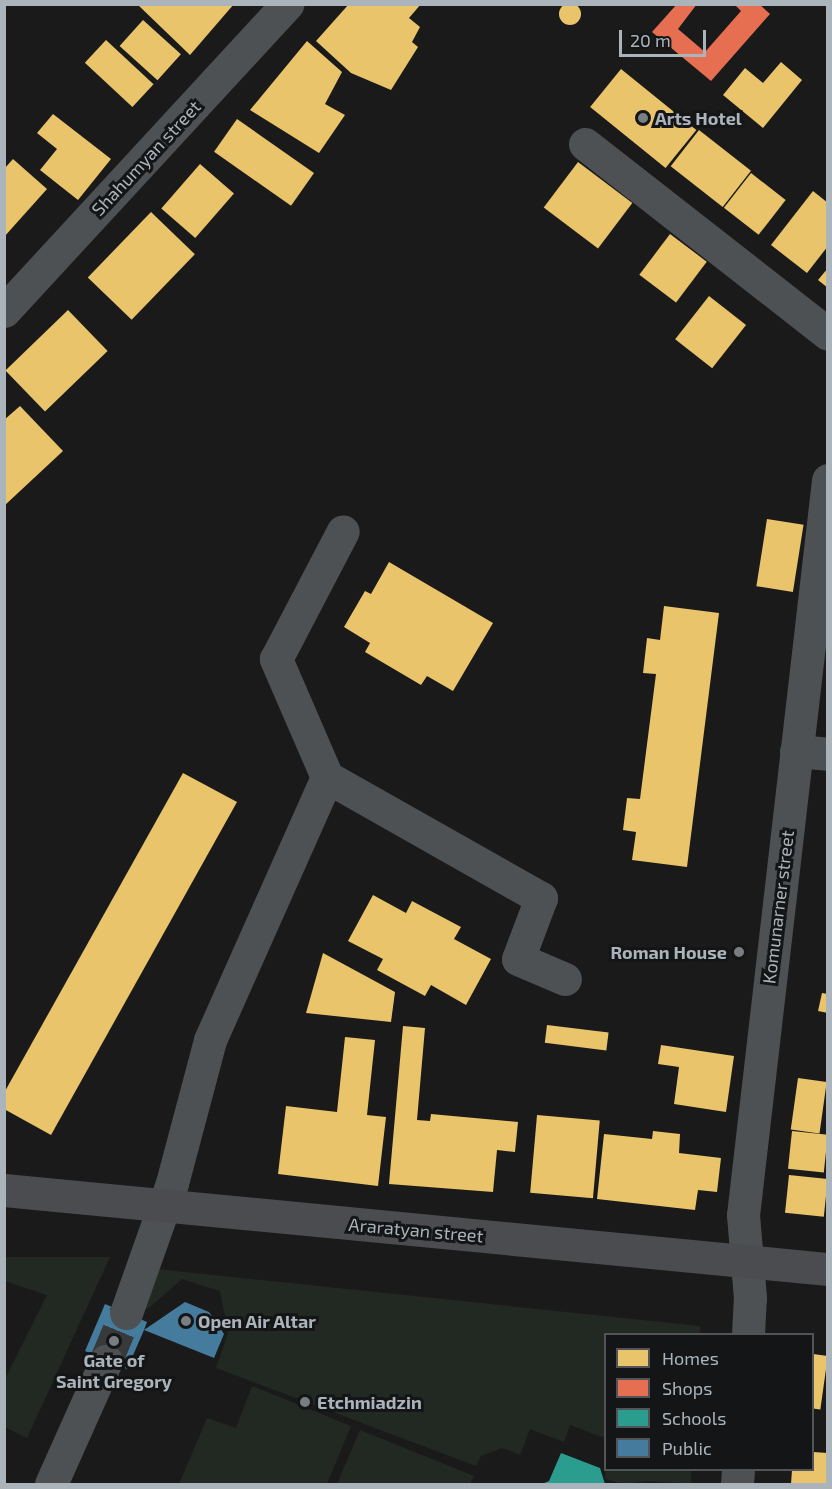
<!DOCTYPE html>
<style>
body{margin:0}
#map{position:relative;width:832px;height:1489px;overflow:hidden;background:#1a1a1a;font-family:"Exo 2",sans-serif}
div>[style]{position:absolute}
.green>*{inset:0;background:#222922}
.homes>*{inset:0;background:#e9c46a;transform-origin:0 0}
.round{border-radius:50%}
.shops>*{inset:0;background:#e76f51}
.schools>*{inset:0;background:#2a9d8f}
.public>*{inset:0;background:#457b9d}
.minor-tunnel>*{height:33px;margin-top:-16.5px;transform-origin:0;background:repeating-linear-gradient(90deg,#37393a 0 33px,transparent 0 49px)}
.minor>*{height:33px;margin:-16.5px;padding:0 16.5px;transform-origin:16.5px;border-radius:16.5px;background:#4e5153}
.major>*{height:33px;margin:-16.5px;padding:0 16.5px;transform-origin:16.5px;border-radius:16.5px;background:#4b4c4f}
.dots>*{width:16px;height:16px;translate:-50% -50%;box-sizing:border-box;border:3px solid #141516;border-radius:50%}
span{translate:-50% -50%;white-space:nowrap;text-align:center;line-height:1.15;-webkit-text-stroke:6px #141516;paint-order:stroke}
.poi-label{font-size:18px;color:#acb4bb;font-weight:700}
.left{translate:0 -50%;text-align:left}
.right{translate:-100% -50%;text-align:right}
.street-label{font-size:18px;color:#acb4bb}
.frame{position:absolute;inset:0;border:6px solid #acb4bb;pointer-events:none}
.legend{position:absolute;left:604px;top:1333px;width:210px;height:138px;box-sizing:border-box;background:#141516;border:2px solid #515558;margin:0;padding:8px 10px;list-style:none;font-size:18px;color:#acb4bb}
.legend li{display:flex;align-items:center;gap:12px;height:30px}
.legend b{width:30px;border:2px solid #515558}
.scale{position:absolute;left:619px;top:30px;width:87px;height:27px;box-sizing:border-box;border:3px solid #acb4bb;border-top:0;padding-left:8px;font-size:18px;line-height:21px;white-space:nowrap;color:#acb4bb;-webkit-text-stroke:4px #141516;paint-order:stroke}
</style>
<div id="map">
<div class="green">
<div style="clip-path:polygon(5px 1257px,110px 1257px,27px 1438px,5px 1427px,5px 1379px,47px 1295px,5px 1281px)"></div>
<div style="clip-path:polygon(156px 1269px,700px 1326px,700px 1334px,606px 1334px,605px 1438px,570px 1425px,564px 1442px,530px 1429px,520px 1455px,502px 1448px,481px 1456px,476px 1466px,216px 1368px,228px 1333px,220px 1291px,182px 1279px,148px 1309px,141px 1307px)"></div>
<div style="clip-path:polygon(252px 1386px,351px 1426px,327px 1484px,179px 1484px,207px 1418px,236px 1428px)"></div>
<div style="clip-path:polygon(360px 1430px,474px 1476px,470px 1484px,337px 1484px)"></div>
<div style="clip-path:polygon(606px 1470px,691px 1470px,691px 1484px,649px 1481px,622px 1484px,605px 1479px)"></div>
</div>
<div class="homes">
<div class="round" style="left:559px;top:3px;width:22px;height:22px"></div>
<div style="clip-path:polygon(137px 4px,234px 4px,190px 55px)"></div>
<div style="clip-path:polygon(349px 4px,421px 4px,409px 18px,420px 27px,412px 42px,418px 47px,391px 90px,351px 73px,316px 41px)"></div>
<div style="left:143px;top:20px;width:51px;height:35px;rotate:42deg"></div>
<div style="left:106px;top:40px;width:65px;height:31px;rotate:43deg"></div>
<div style="clip-path:polygon(307px 41px,342px 72px,325px 104px,345px 115px,319px 153px,250px 110px)"></div>
<div style="clip-path:polygon(781px 62px,802px 80px,763px 128px,723px 95px,745px 68px,763px 83px)"></div>
<div style="left:621px;top:69px;width:97px;height:49px;rotate:39deg"></div>
<div style="clip-path:polygon(53px 114px,111px 159px,78px 200px,40px 170px,57px 149px,37px 133px)"></div>
<div style="left:237px;top:119px;width:94px;height:40px;rotate:35deg"></div>
<div style="left:699px;top:130px;width:66px;height:46px;rotate:38deg"></div>
<div style="clip-path:polygon(13px 159px,47px 189px,4px 237px,4px 169px)"></div>
<div style="left:578px;top:162px;width:68px;height:57px;rotate:37deg"></div>
<div style="left:200px;top:164px;width:45px;height:59px;rotate:41deg"></div>
<div style="left:751px;top:173px;width:44px;height:44px;rotate:38deg"></div>
<div style="clip-path:polygon(813px 191px,828px 203px,828px 246px,807px 273px,771px 245px)"></div>
<div style="left:151px;top:212px;width:61px;height:91px;rotate:44deg"></div>
<div style="left:670px;top:234px;width:46px;height:51px;rotate:37deg"></div>
<div style="clip-path:polygon(828px 268px,828px 288px,818px 280px)"></div>
<div style="left:709px;top:296px;width:47px;height:55px;rotate:38deg"></div>
<div style="left:68px;top:310px;width:57px;height:87px;rotate:46deg"></div>
<div style="clip-path:polygon(20px 406px,63px 451px,4px 506px,4px 420px)"></div>
<div style="left:767px;top:519px;width:37px;height:68px;rotate:9deg"></div>
<div style="clip-path:polygon(389px 562px,493px 623px,453px 691px,427px 676px,421px 685px,365px 652px,370px 643px,344px 627px,365px 591px,371px 594px)"></div>
<div style="clip-path:polygon(664px 606px,719px 613px,687px 867px,632px 860px,636px 832px,623px 830px,627px 798px,640px 799px,656px 674px,643px 673px,647px 638px,660px 640px)"></div>
<div style="clip-path:polygon(183px 773px,237px 802px,51px 1135px,4px 1109px,4px 1093px)"></div>
<div style="clip-path:polygon(373px 895px,406px 913px,412px 901px,461px 927px,454px 939px,491px 959px,466px 1005px,431px 985px,425px 996px,377px 970px,383px 959px,348px 941px)"></div>
<div style="clip-path:polygon(323px 953px,395px 992px,391px 1022px,306px 1013px)"></div>
<div style="clip-path:polygon(822px 993px,828px 994px,828px 1013px,818px 1011px)"></div>
<div style="left:547px;top:1025px;width:62px;height:18px;rotate:7deg"></div>
<div style="clip-path:polygon(403px 1026px,425px 1028px,417px 1120px,430px 1121px,431px 1114px,518px 1122px,515px 1152px,497px 1150px,493px 1192px,389px 1184px)"></div>
<div style="clip-path:polygon(345px 1037px,375px 1040px,367px 1115px,386px 1117px,378px 1186px,278px 1174px,286px 1106px,337px 1112px)"></div>
<div style="clip-path:polygon(661px 1045px,734px 1056px,726px 1112px,674px 1104px,679px 1067px,658px 1064px)"></div>
<div style="left:798px;top:1078px;width:29px;height:52px;rotate:8deg"></div>
<div style="left:537px;top:1115px;width:63px;height:78px;rotate:5deg"></div>
<div style="clip-path:polygon(653px 1131px,680px 1134px,679px 1153px,721px 1158px,717px 1192px,698px 1190px,695px 1210px,597px 1199px,604px 1134px,652px 1139px)"></div>
<div style="left:792px;top:1131px;width:36px;height:38px;rotate:6deg"></div>
<div style="left:789px;top:1175px;width:39px;height:38px;rotate:6deg"></div>
<div style="left:813px;top:1354px;width:15px;height:54px;rotate:8deg"></div>
<div style="clip-path:polygon(813px 1452px,828px 1453px,827px 1484px,791px 1484px,792px 1470px,813px 1470px)"></div>
</div>
<div class="shops">
<div style="clip-path:polygon(677px 4px,697px 4px,678px 29px,705px 52px,741px 11px,734px 4px,759px 4px,770px 14px,711px 81px,652px 32px)"></div>
</div>
<div class="schools">
<div style="clip-path:polygon(561px 1453px,600px 1468px,605px 1484px,542px 1484px,549px 1481px)"></div>
</div>
<div class="public">
<div style="clip-path:polygon(185px 1302px,209px 1312px,224px 1334px,214px 1358px,144px 1330px,127px 1369px,85px 1351px,105px 1304px,147px 1322px,144px 1330px)"></div>
</div>
<div class="minor-tunnel">
<div style="left:106px;top:1361px;width:52px;rotate:-67.4deg"></div>
</div>
<div class="minor">
<div style="left:585px;top:144px;width:308px;rotate:38deg"></div>
<div style="left:4px;top:311px;width:418px;rotate:-47.3deg"></div>
<div style="left:796px;top:751px;width:32px;rotate:5deg"></div>
<div style="left:327px;top:777px;width:129px;rotate:-113.4deg"></div>
<div style="left:276px;top:659px;width:144px;rotate:-62.4deg"></div>
<div style="left:126px;top:1313px;width:138px;rotate:-70.5deg"></div>
<div style="left:172px;top:1183px;width:148px;rotate:-75.1deg"></div>
<div style="left:210px;top:1040px;width:288px;rotate:-66deg"></div>
<div style="left:327px;top:777px;width:246px;rotate:29.5deg"></div>
<div style="left:541px;top:898px;width:65px;rotate:110.7deg"></div>
<div style="left:518px;top:959px;width:51px;rotate:23.1deg"></div>
<div style="left:748px;top:1334px;width:36px;rotate:-87deg"></div>
<div style="left:750px;top:1298px;width:83px;rotate:-94.8deg"></div>
<div style="left:743px;top:1215px;width:740px;rotate:-83.4deg"></div>
<div style="left:51px;top:1484px;width:135px;rotate:-65.9deg"></div>
<div style="left:737px;top:1484px;width:14px;rotate:-86deg"></div>
</div>
<div class="major">
<div style="left:4px;top:1190px;width:828px;rotate:5.48deg"></div>
</div>
<div class="dots">
<div style="left:643px;top:118px;background:#797e83"></div>
<div style="left:739px;top:952px;background:#797e83"></div>
<div style="left:186px;top:1321px;background:#797e83"></div>
<div style="left:114px;top:1341px;background:#797e83"></div>
<div style="left:305px;top:1402px;background:#797e83"></div>
</div>
<div class="poi-label">
<span class="left" style="left:655px;top:118px">Arts Hotel</span>
<span class="right" style="left:727px;top:952px">Roman House</span>
<span class="left" style="left:198px;top:1321px">Open Air Altar</span>
<span style="left:114px;top:1371px">Gate of<br>Saint Gregory</span>
<span class="left" style="left:317px;top:1402px">Etchmiadzin</span>
</div>
<div class="street-label">
<span style="left:146px;top:158px;rotate:-47deg">Shahumyan street</span>
<span style="left:778px;top:907px;rotate:-83deg">Komunarner street</span>
<span style="left:416px;top:1230px;rotate:5deg">Araratyan street</span>
</div>
<div class="frame"></div>
<ul class="legend">
<li><b style="height:16px;background:#e9c46a"></b>Homes</li>
<li><b style="height:16px;background:#e76f51"></b>Shops</li>
<li><b style="height:16px;background:#2a9d8f"></b>Schools</li>
<li><b style="height:16px;background:#457b9d"></b>Public</li>
</ul>
<div class="scale">20 m</div>
</div>
